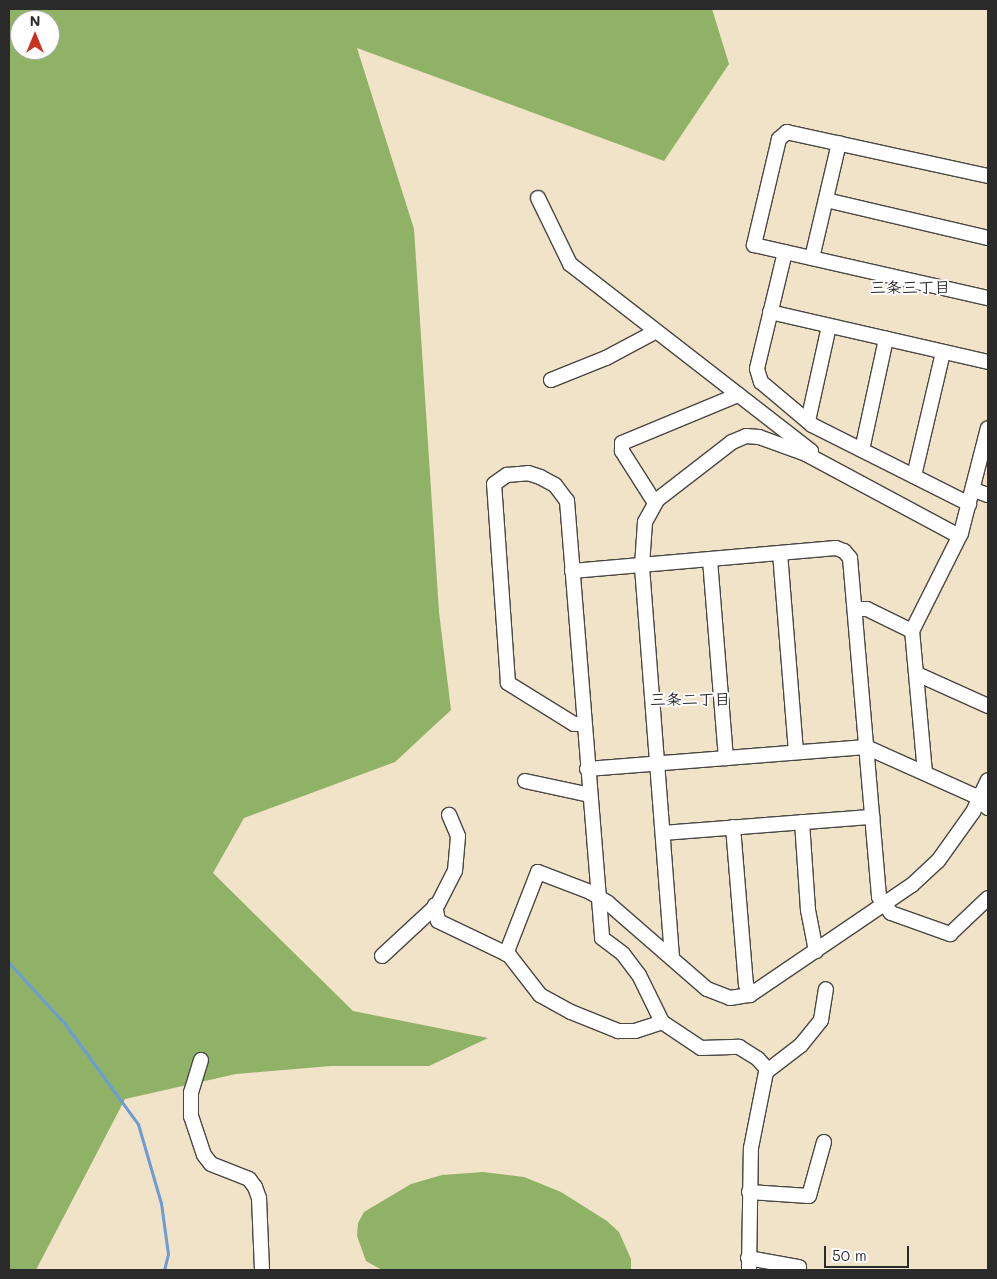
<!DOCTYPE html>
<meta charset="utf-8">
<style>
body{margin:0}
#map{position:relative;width:997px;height:1279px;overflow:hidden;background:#f1e3c8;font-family:Mali,"Klee One",sans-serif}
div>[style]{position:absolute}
.forest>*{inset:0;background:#90b266}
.stream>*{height:3px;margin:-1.5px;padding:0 1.5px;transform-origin:1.5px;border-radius:1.5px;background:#6b9cd5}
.roads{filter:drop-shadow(1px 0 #494743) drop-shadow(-1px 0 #494743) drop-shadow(0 1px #494743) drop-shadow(0 -1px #494743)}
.street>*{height:14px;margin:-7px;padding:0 7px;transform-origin:7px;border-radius:7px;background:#fff}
span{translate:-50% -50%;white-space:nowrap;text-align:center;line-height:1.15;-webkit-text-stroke:4px #fff;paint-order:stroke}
.neighbourhood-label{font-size:16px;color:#2b2b2b;font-weight:700}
.frame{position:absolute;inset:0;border:10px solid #2b2b2b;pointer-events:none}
.north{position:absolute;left:10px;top:10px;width:50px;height:50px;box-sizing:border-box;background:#fff;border:1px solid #aaa;border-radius:50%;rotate:0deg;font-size:14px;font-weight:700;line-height:20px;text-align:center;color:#2b2b2b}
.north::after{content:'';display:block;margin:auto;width:18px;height:22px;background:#c8321e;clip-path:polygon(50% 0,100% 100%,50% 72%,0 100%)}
.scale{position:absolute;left:824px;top:1246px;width:85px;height:22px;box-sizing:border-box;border:2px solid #2b2b2b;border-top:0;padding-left:6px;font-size:15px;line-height:18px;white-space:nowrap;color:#2b2b2b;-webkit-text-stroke:4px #fff;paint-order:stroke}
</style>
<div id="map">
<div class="forest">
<div style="clip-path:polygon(evenodd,9px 9px,712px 9px,729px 64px,664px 161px,357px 48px,414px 229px,439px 612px,451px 710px,395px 762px,244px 818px,213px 873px,353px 1011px,488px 1038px,429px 1066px,331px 1066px,236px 1074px,125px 1099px,36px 1270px,9px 1270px,9px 9px,20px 20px,50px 20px,50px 50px,20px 50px,20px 20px)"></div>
<div style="clip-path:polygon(483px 1172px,524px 1177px,561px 1192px,607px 1221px,619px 1232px,631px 1259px,631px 1270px,382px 1270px,366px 1261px,357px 1236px,358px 1223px,364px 1212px,411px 1184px,442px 1175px)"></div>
</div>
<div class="stream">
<div style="left:9px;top:963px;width:83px;rotate:47.4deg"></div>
<div style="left:65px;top:1024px;width:124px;rotate:53.9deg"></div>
<div style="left:138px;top:1124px;width:82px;rotate:73.8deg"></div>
<div style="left:161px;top:1203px;width:51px;rotate:82.2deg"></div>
<div style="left:168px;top:1254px;width:16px;rotate:104deg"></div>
</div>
<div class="roads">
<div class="street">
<div style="left:988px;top:176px;width:206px;rotate:-167.7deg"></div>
<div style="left:787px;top:132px;width:11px;rotate:139deg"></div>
<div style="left:779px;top:139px;width:109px;rotate:103.3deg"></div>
<div style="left:754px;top:245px;width:240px;rotate:12.8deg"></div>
<div style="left:538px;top:198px;width:73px;rotate:64.1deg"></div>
<div style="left:570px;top:264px;width:305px;rotate:37.8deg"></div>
<div style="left:826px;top:200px;width:166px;rotate:13.2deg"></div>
<div style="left:785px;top:252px;width:120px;rotate:103.5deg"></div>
<div style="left:757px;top:369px;width:14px;rotate:73deg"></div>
<div style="left:761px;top:382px;width:67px;rotate:40.1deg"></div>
<div style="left:812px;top:425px;width:176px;rotate:26.7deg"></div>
<div style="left:812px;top:258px;width:118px;rotate:-76.8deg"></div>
<div style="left:770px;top:312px;width:224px;rotate:12.9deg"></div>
<div style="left:551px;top:380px;width:59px;rotate:-21.8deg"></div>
<div style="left:606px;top:358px;width:55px;rotate:-28deg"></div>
<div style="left:808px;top:421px;width:97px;rotate:-77.5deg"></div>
<div style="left:862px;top:450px;width:114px;rotate:-77.8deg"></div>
<div style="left:914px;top:476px;width:127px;rotate:-76.8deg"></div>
<div style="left:974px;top:490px;width:15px;rotate:20deg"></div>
<div style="left:655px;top:503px;width:62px;rotate:-122.4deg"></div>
<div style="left:622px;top:451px;width:8px;rotate:-90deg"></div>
<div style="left:622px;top:443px;width:126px;rotate:-22.5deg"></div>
<div style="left:780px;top:553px;width:200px;rotate:85.4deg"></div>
<div style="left:710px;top:560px;width:199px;rotate:85.4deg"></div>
<div style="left:572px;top:571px;width:265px;rotate:-5deg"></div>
<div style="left:836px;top:548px;width:9px;rotate:21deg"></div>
<div style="left:844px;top:551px;width:9px;rotate:49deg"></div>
<div style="left:850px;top:558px;width:340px;rotate:85.1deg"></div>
<div style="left:879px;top:897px;width:20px;rotate:53deg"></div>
<div style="left:891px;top:913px;width:63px;rotate:19.6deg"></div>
<div style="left:950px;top:934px;width:52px;rotate:-43.5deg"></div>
<div style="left:855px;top:609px;width:12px"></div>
<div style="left:867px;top:609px;width:50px;rotate:26.1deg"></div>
<div style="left:917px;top:674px;width:78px;rotate:24.3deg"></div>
<div style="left:583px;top:724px;width:9px;rotate:180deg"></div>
<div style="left:574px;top:724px;width:78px;rotate:-148.2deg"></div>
<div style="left:508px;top:683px;width:199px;rotate:-94deg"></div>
<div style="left:494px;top:484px;width:16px;rotate:-35deg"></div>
<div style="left:507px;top:475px;width:21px;rotate:-5deg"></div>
<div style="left:528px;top:473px;width:13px;rotate:18deg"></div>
<div style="left:540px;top:477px;width:17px;rotate:28deg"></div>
<div style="left:555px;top:485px;width:20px;rotate:53deg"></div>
<div style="left:567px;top:501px;width:438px;rotate:85.4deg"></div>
<div style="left:602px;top:938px;width:26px;rotate:37deg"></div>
<div style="left:623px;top:954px;width:26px;rotate:53deg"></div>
<div style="left:639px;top:975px;width:52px;rotate:63.9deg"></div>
<div style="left:662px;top:1022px;width:47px;rotate:33.7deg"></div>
<div style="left:701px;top:1048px;width:38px;rotate:-2deg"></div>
<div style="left:739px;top:1047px;width:22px;rotate:32deg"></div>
<div style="left:758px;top:1059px;width:15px;rotate:48deg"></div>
<div style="left:587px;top:769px;width:280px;rotate:-4.5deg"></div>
<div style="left:866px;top:747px;width:117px;rotate:24.2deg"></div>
<div style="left:973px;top:795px;width:20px;rotate:41deg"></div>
<div style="left:925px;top:773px;width:143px;rotate:-95.2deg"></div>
<div style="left:912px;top:631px;width:110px;rotate:-63.4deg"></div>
<div style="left:961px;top:533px;width:108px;rotate:-75.6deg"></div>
<div style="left:525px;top:781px;width:66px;rotate:12.2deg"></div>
<div style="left:802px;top:822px;width:88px;rotate:86.1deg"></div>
<div style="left:808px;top:910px;width:42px;rotate:79deg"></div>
<div style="left:733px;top:827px;width:158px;rotate:85.3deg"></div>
<div style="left:746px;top:984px;width:12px;rotate:70deg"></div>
<div style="left:663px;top:833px;width:210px;rotate:-4.4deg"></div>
<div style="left:435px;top:905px;width:16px;rotate:79deg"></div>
<div style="left:438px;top:921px;width:79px;rotate:25.6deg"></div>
<div style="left:509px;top:955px;width:51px;rotate:52.2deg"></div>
<div style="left:540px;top:995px;width:35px;rotate:29deg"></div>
<div style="left:571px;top:1012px;width:51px;rotate:22deg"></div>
<div style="left:618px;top:1031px;width:17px"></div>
<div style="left:635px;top:1031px;width:28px;rotate:-18deg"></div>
<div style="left:506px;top:954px;width:88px;rotate:-68.7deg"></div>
<div style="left:538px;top:872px;width:56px;rotate:21deg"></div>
<div style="left:590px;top:892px;width:21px;rotate:31deg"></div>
<div style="left:608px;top:903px;width:131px;rotate:41deg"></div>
<div style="left:707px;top:989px;width:25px;rotate:21deg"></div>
<div style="left:730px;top:998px;width:20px;rotate:-9deg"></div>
<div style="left:750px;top:995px;width:196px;rotate:-34.2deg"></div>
<div style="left:912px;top:885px;width:35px;rotate:-43deg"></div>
<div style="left:938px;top:861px;width:60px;rotate:-54.5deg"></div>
<div style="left:973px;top:812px;width:35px;rotate:-65deg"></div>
<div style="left:382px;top:956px;width:76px;rotate:-42.9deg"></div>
<div style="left:438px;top:904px;width:37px;rotate:-63deg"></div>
<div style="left:455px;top:871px;width:35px;rotate:-85deg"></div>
<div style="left:458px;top:836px;width:23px;rotate:-113deg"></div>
<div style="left:672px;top:957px;width:392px;rotate:-94.4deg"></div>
<div style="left:642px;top:566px;width:44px;rotate:-86.1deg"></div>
<div style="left:645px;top:522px;width:25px;rotate:-61deg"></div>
<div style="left:657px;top:500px;width:95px;rotate:-37.7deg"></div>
<div style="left:732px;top:442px;width:15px;rotate:-23deg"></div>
<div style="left:746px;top:436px;width:13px;rotate:4deg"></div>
<div style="left:759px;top:437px;width:50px;rotate:19.9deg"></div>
<div style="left:806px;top:454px;width:174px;rotate:28.2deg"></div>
<div style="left:201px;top:1060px;width:34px;rotate:107deg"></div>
<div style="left:191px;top:1092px;width:24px;rotate:90deg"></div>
<div style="left:191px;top:1116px;width:41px;rotate:71.6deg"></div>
<div style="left:204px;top:1155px;width:11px;rotate:52deg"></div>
<div style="left:211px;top:1164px;width:41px;rotate:21.5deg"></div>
<div style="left:249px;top:1179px;width:10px;rotate:53deg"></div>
<div style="left:255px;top:1187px;width:12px;rotate:70deg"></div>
<div style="left:259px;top:1198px;width:72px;rotate:87.6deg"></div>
<div style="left:749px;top:1192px;width:60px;rotate:3.8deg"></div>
<div style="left:809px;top:1196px;width:56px;rotate:-74.5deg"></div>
<div style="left:748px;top:1258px;width:52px;rotate:10deg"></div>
<div style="left:749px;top:1270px;width:122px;rotate:-89.1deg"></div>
<div style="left:751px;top:1148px;width:77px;rotate:-78.8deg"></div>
<div style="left:766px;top:1072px;width:44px;rotate:-37.6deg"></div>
<div style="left:801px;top:1045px;width:32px;rotate:-51deg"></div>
<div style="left:821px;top:1020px;width:31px;rotate:-81deg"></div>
</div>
</div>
<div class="neighbourhood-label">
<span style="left:910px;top:287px">三条三丁目</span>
<span style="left:690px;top:699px">三条二丁目</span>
</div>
<div class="frame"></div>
<div class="north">N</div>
<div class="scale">50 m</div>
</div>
